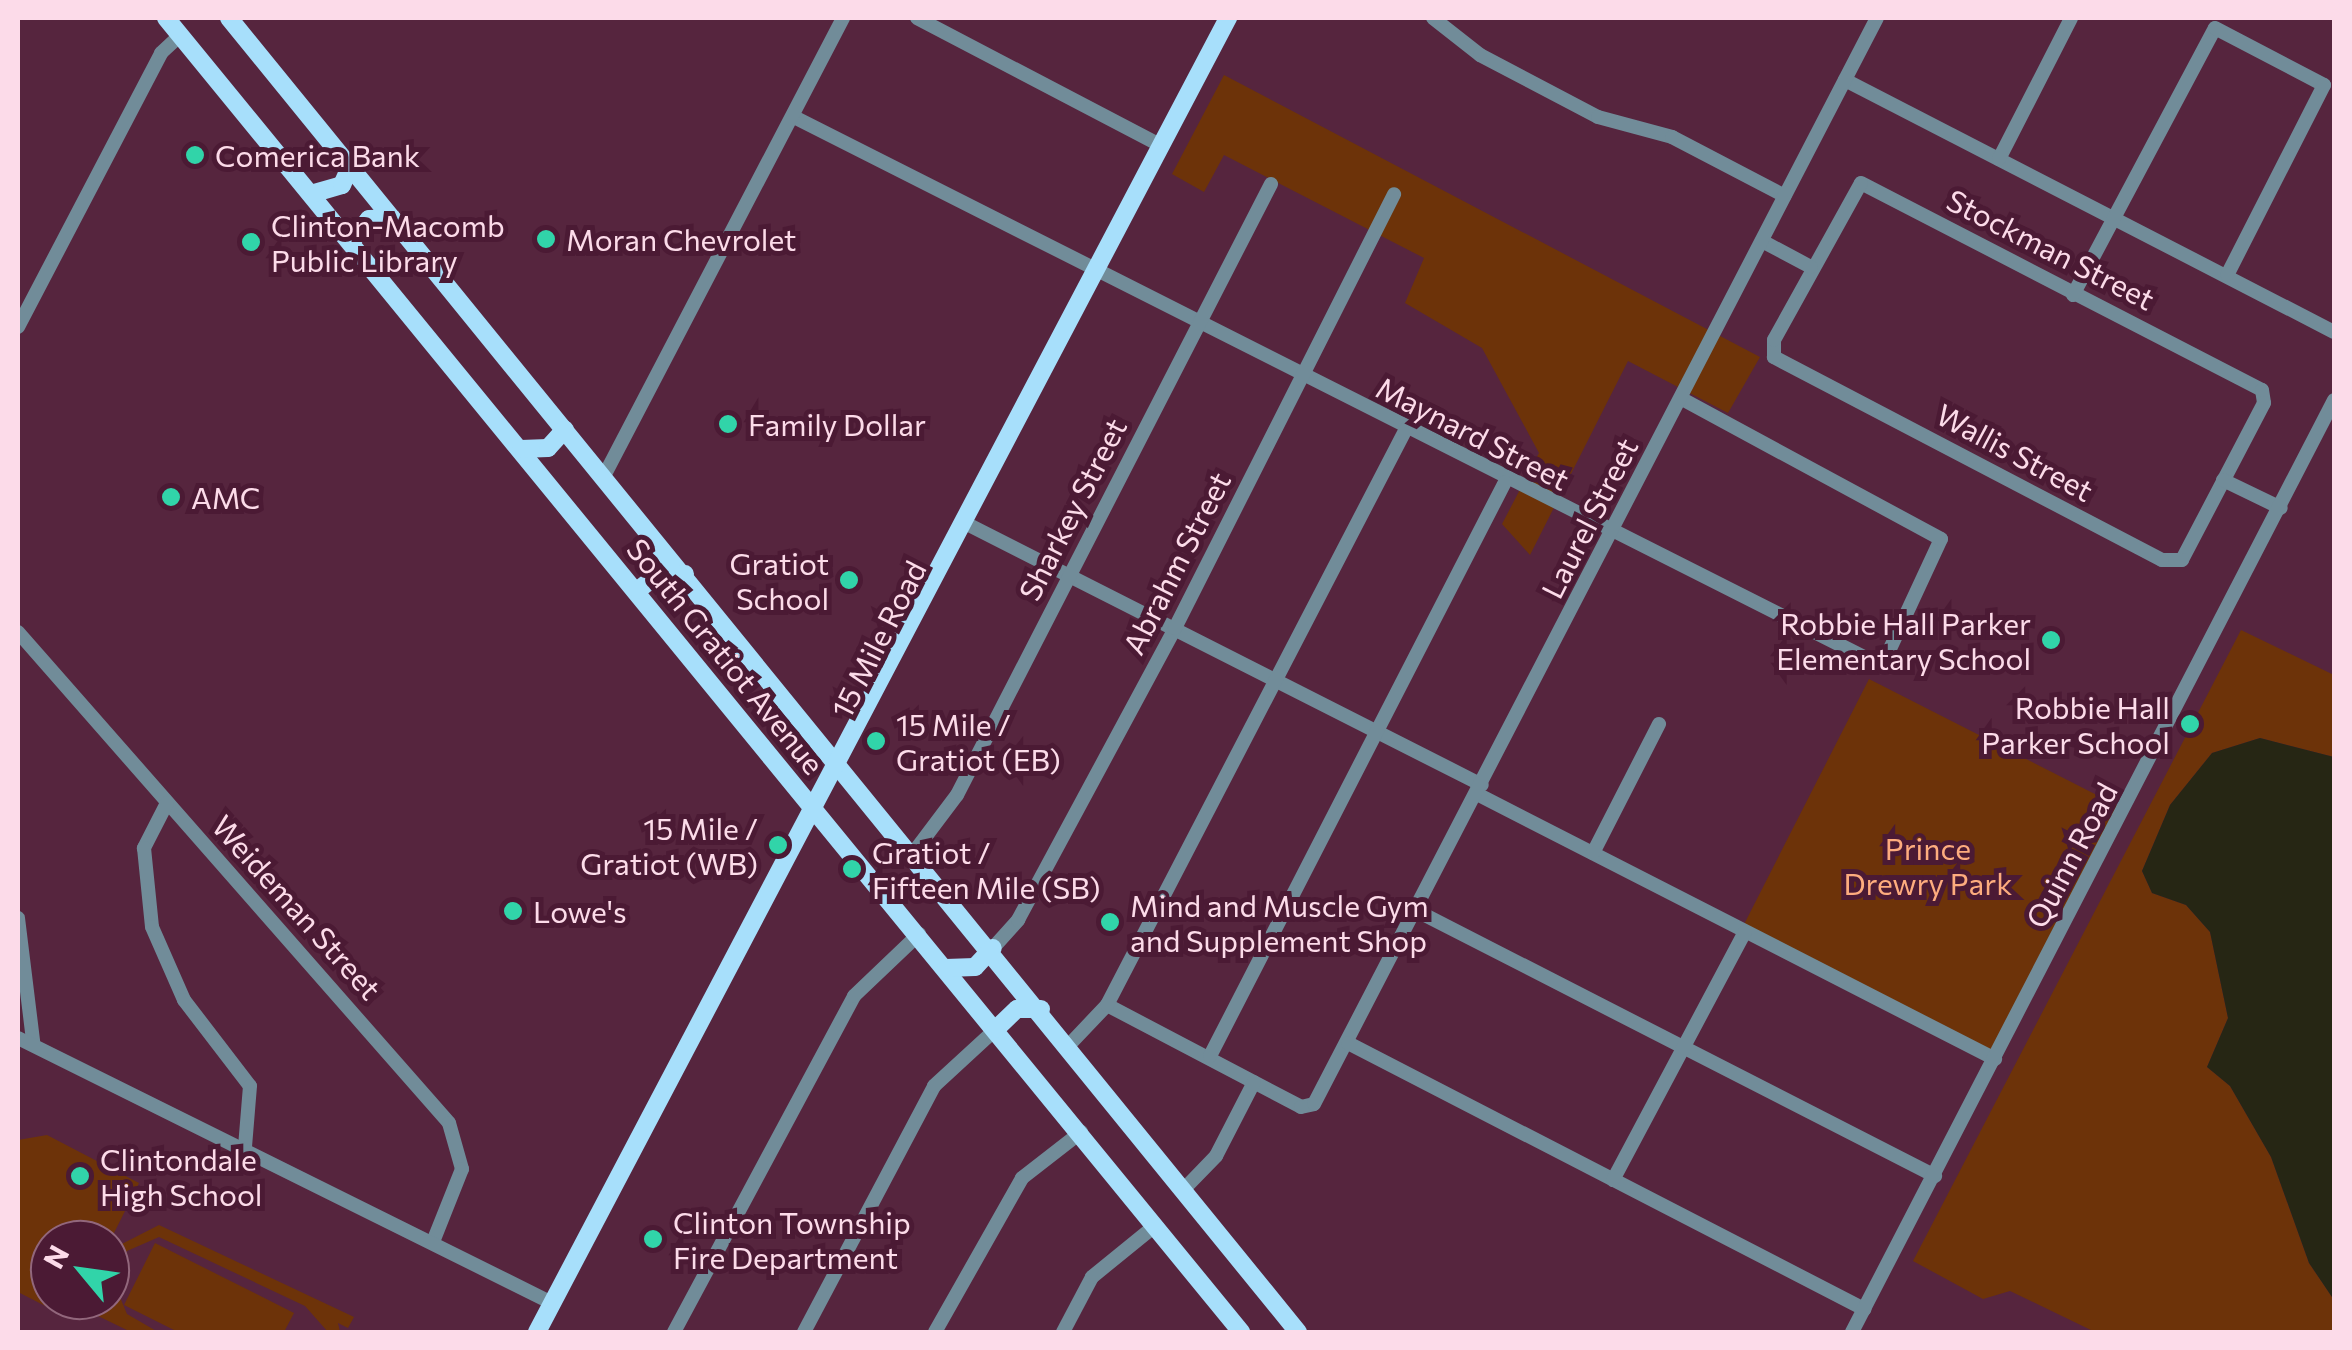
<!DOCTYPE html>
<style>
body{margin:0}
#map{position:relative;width:2352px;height:1350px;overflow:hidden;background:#56253e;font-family:Commissioner,sans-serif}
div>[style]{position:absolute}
.green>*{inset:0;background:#6d3309;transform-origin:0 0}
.water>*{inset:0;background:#262614}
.minor>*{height:14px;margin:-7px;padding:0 7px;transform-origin:7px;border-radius:7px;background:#718c99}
.major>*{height:18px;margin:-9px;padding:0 9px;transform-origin:9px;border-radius:9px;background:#a7dffb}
.dots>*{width:28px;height:28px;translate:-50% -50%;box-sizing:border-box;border:5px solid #4b1a34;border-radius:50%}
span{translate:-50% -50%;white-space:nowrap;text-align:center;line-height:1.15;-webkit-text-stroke:10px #4b1a34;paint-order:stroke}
.poi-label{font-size:30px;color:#fcdbe9}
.left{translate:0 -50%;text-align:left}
.right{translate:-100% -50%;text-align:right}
.street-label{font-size:30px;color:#fcdbe9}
.park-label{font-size:30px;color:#fdac7e}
.frame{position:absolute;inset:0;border:20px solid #fcdbe9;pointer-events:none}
.north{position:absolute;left:30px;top:1220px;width:100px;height:100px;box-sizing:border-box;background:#4b1a34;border:2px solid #92677c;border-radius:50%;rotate:299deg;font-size:28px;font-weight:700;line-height:40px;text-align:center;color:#fcdbe9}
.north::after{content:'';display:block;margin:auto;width:35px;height:45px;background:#31d4a9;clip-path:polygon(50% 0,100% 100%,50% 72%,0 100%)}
</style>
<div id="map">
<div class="green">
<div style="clip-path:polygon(1224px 75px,1760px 357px,1728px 413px,1628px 361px,1530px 555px,1502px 524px,1539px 453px,1482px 348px,1405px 303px,1424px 258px,1224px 155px,1204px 192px,1172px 174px)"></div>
<div style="clip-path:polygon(2241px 630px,2334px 675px,2334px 757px,2260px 738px,2212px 753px,2170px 805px,2142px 871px,2152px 893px,2186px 905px,2210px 932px,2228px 1018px,2207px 1067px,2230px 1086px,2271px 1157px,2309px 1263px,2334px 1300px,2334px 1332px,2095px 1332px,2010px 1291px,1983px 1299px,1913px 1261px)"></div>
<div style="left:1869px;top:679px;width:281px;height:276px;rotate:27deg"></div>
<div style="clip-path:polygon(47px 1135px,139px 1183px,110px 1241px,50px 1240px,50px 1300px,81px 1300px,59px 1313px,18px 1292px,18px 1140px)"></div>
<div style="clip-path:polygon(159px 1225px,354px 1317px,348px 1328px,338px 1323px,340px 1332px,328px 1332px,305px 1306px,159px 1237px,127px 1251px,114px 1283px,127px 1314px,158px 1332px,131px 1332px,96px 1315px,110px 1300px,112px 1249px)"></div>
<div style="clip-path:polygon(155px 1243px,294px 1313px,284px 1332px,178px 1332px,124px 1305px)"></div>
</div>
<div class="water">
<div style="clip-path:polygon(2260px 738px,2334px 757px,2334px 1300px,2309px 1263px,2271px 1157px,2230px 1086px,2207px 1067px,2228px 1018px,2210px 932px,2186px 905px,2152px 893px,2142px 871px,2170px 805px,2212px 753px)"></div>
</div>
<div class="minor">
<div style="left:917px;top:18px;width:274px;rotate:27.6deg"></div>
<div style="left:1433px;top:18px;width:60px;rotate:38.2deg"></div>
<div style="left:1480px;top:55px;width:133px;rotate:27.7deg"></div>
<div style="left:1598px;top:117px;width:77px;rotate:15.1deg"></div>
<div style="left:1672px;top:137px;width:127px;rotate:27.6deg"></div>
<div style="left:1845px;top:80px;width:550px;rotate:27.26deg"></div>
<div style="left:794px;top:117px;width:1219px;rotate:26.78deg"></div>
<div style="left:1882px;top:666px;width:140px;rotate:-65.1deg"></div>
<div style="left:1941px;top:539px;width:294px;rotate:-151.6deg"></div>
<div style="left:1999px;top:159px;width:158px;rotate:-62.9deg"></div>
<div style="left:1861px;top:183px;width:451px;rotate:27.3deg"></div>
<div style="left:2262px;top:390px;width:13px;rotate:81deg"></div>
<div style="left:2264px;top:403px;width:177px;rotate:117.6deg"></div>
<div style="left:2182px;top:560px;width:20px;rotate:180deg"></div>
<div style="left:2162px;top:560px;width:438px;rotate:-152.4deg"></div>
<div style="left:1774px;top:357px;width:17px;rotate:-90deg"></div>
<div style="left:1774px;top:340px;width:179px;rotate:-61deg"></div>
<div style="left:1762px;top:241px;width:55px;rotate:28deg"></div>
<div style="left:2073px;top:295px;width:302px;rotate:-62deg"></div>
<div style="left:2215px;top:28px;width:123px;rotate:27.6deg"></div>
<div style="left:2324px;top:85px;width:213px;rotate:117deg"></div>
<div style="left:18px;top:327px;width:309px;rotate:-62.4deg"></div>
<div style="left:161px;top:53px;width:26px;rotate:-43deg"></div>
<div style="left:604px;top:476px;width:517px;rotate:-62.44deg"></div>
<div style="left:2223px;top:480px;width:64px;rotate:25.8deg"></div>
<div style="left:967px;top:524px;width:577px;rotate:26.88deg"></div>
<div style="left:18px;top:632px;width:653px;rotate:48.72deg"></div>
<div style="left:449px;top:1123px;width:48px;rotate:74.2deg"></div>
<div style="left:462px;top:1169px;width:79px;rotate:111.7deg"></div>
<div style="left:1477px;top:794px;width:582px;rotate:27.09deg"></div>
<div style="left:167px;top:803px;width:51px;rotate:117.1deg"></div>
<div style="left:144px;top:848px;width:79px;rotate:84.2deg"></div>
<div style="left:152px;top:927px;width:80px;rotate:66.3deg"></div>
<div style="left:184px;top:1000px;width:108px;rotate:52.5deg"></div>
<div style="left:250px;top:1086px;width:61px;rotate:94.7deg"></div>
<div style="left:914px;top:852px;width:71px;rotate:-53deg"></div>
<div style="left:957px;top:795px;width:687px;rotate:-62.8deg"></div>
<div style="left:1593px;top:853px;width:145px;rotate:-62.9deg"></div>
<div style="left:1417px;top:911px;width:582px;rotate:27.09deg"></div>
<div style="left:18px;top:918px;width:124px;rotate:83deg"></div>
<div style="left:993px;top:948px;width:38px;rotate:-48deg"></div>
<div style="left:1018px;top:920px;width:332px;rotate:-61.7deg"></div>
<div style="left:1175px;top:628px;width:486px;rotate:-63.2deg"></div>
<div style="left:1107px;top:1005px;width:219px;rotate:27.7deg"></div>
<div style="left:1301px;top:1107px;width:13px;rotate:-13deg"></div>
<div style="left:1314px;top:1104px;width:1223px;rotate:-62.6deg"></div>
<div style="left:18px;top:1038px;width:596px;rotate:26.39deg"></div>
<div style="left:1348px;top:1043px;width:581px;rotate:27.27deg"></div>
<div style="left:1070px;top:1044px;width:54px;rotate:-46.5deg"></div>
<div style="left:1107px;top:1005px;width:649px;rotate:-62.57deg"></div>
<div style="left:1210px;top:1056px;width:645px;rotate:-62.8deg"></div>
<div style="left:1613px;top:1180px;width:281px;rotate:-62deg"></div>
<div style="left:1187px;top:1186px;width:42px;rotate:-46deg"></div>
<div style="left:1216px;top:1156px;width:83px;rotate:-62.8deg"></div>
<div style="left:674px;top:1332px;width:381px;rotate:-61.8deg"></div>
<div style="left:854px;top:996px;width:90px;rotate:-43.6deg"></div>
<div style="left:804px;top:1332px;width:278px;rotate:-62.1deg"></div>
<div style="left:934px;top:1086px;width:84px;rotate:-42.6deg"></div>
<div style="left:935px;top:1332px;width:177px;rotate:-60.5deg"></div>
<div style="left:1022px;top:1178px;width:75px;rotate:-37.9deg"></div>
<div style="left:1063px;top:1332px;width:62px;rotate:-62.2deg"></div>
<div style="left:1092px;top:1277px;width:82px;rotate:-39.1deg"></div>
<div style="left:1852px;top:1332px;width:1049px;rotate:-62.65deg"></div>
</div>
<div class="major">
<div style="left:166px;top:18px;width:1698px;rotate:50.71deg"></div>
<div style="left:229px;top:18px;width:1694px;rotate:50.87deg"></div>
<div style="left:311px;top:194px;width:32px;rotate:-16deg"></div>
<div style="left:342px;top:185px;width:20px;rotate:-66deg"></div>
<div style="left:351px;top:242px;width:29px;rotate:-52deg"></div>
<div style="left:369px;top:219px;width:23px;rotate:-2deg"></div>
<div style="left:521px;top:449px;width:27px;rotate:-2deg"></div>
<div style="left:548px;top:448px;width:25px;rotate:-48deg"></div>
<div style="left:638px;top:590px;width:24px;rotate:-38deg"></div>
<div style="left:657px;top:575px;width:28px;rotate:-2deg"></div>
<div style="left:946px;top:968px;width:29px;rotate:-2deg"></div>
<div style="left:975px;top:967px;width:26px;rotate:-47deg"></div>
<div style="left:996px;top:1029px;width:29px;rotate:-44deg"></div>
<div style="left:1017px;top:1009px;width:24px"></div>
<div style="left:537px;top:1332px;width:1485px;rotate:-62.26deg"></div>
</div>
<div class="dots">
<div style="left:195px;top:155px;background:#31d4a9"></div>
<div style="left:546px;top:239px;background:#31d4a9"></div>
<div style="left:251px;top:242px;background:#31d4a9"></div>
<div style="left:728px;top:424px;background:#31d4a9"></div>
<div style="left:171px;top:497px;background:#31d4a9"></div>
<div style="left:849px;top:580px;background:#31d4a9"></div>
<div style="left:2051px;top:640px;background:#31d4a9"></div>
<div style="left:2190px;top:724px;background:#31d4a9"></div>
<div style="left:876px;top:741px;background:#31d4a9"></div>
<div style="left:778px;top:845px;background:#31d4a9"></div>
<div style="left:852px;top:869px;background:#31d4a9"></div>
<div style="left:513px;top:911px;background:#31d4a9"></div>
<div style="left:1110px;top:922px;background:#31d4a9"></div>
<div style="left:80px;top:1176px;background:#31d4a9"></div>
<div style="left:653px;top:1239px;background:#31d4a9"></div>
</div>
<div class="poi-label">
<span class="left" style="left:215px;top:155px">Comerica Bank</span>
<span class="left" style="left:271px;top:242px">Clinton-Macomb<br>Public Library</span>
<span class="left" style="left:566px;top:239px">Moran Chevrolet</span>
<span class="left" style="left:748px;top:424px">Family Dollar</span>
<span class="left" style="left:191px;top:497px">AMC</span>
<span class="right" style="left:829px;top:580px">Gratiot<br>School</span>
<span class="right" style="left:2031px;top:640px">Robbie Hall Parker<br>Elementary School</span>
<span class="right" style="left:2170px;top:724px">Robbie Hall<br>Parker School</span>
<span class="left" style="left:896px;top:741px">15 Mile /<br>Gratiot (EB)</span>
<span class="right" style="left:758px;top:845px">15 Mile /<br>Gratiot (WB)</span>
<span class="left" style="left:872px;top:869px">Gratiot /<br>Fifteen Mile (SB)</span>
<span class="left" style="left:1130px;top:922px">Mind and Muscle Gym<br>and Supplement Shop</span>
<span class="left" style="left:533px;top:911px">Lowe's</span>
<span class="left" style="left:100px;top:1176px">Clintondale<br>High School</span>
<span class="left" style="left:673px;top:1239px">Clinton Township<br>Fire Department</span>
</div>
<div class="street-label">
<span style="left:2051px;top:249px;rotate:27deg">Stockman Street</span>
<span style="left:1473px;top:433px;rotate:27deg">Maynard Street</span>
<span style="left:2015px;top:452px;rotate:28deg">Wallis Street</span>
<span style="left:1072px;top:509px;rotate:-63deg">Sharkey Street</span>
<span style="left:1589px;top:518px;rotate:-63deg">Laurel Street</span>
<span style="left:1176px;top:563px;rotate:-63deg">Abrahm Street</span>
<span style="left:878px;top:639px;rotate:-63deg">15 Mile Road</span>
<span style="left:726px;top:656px;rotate:51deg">South Gratiot Avenue</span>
<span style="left:2071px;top:855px;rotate:-62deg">Quinn Road</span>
<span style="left:297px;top:907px;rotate:48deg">Weideman Street</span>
</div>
<div class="park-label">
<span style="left:1928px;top:865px">Prince<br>Drewry Park</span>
</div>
<div class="frame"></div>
<div class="north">N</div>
</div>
